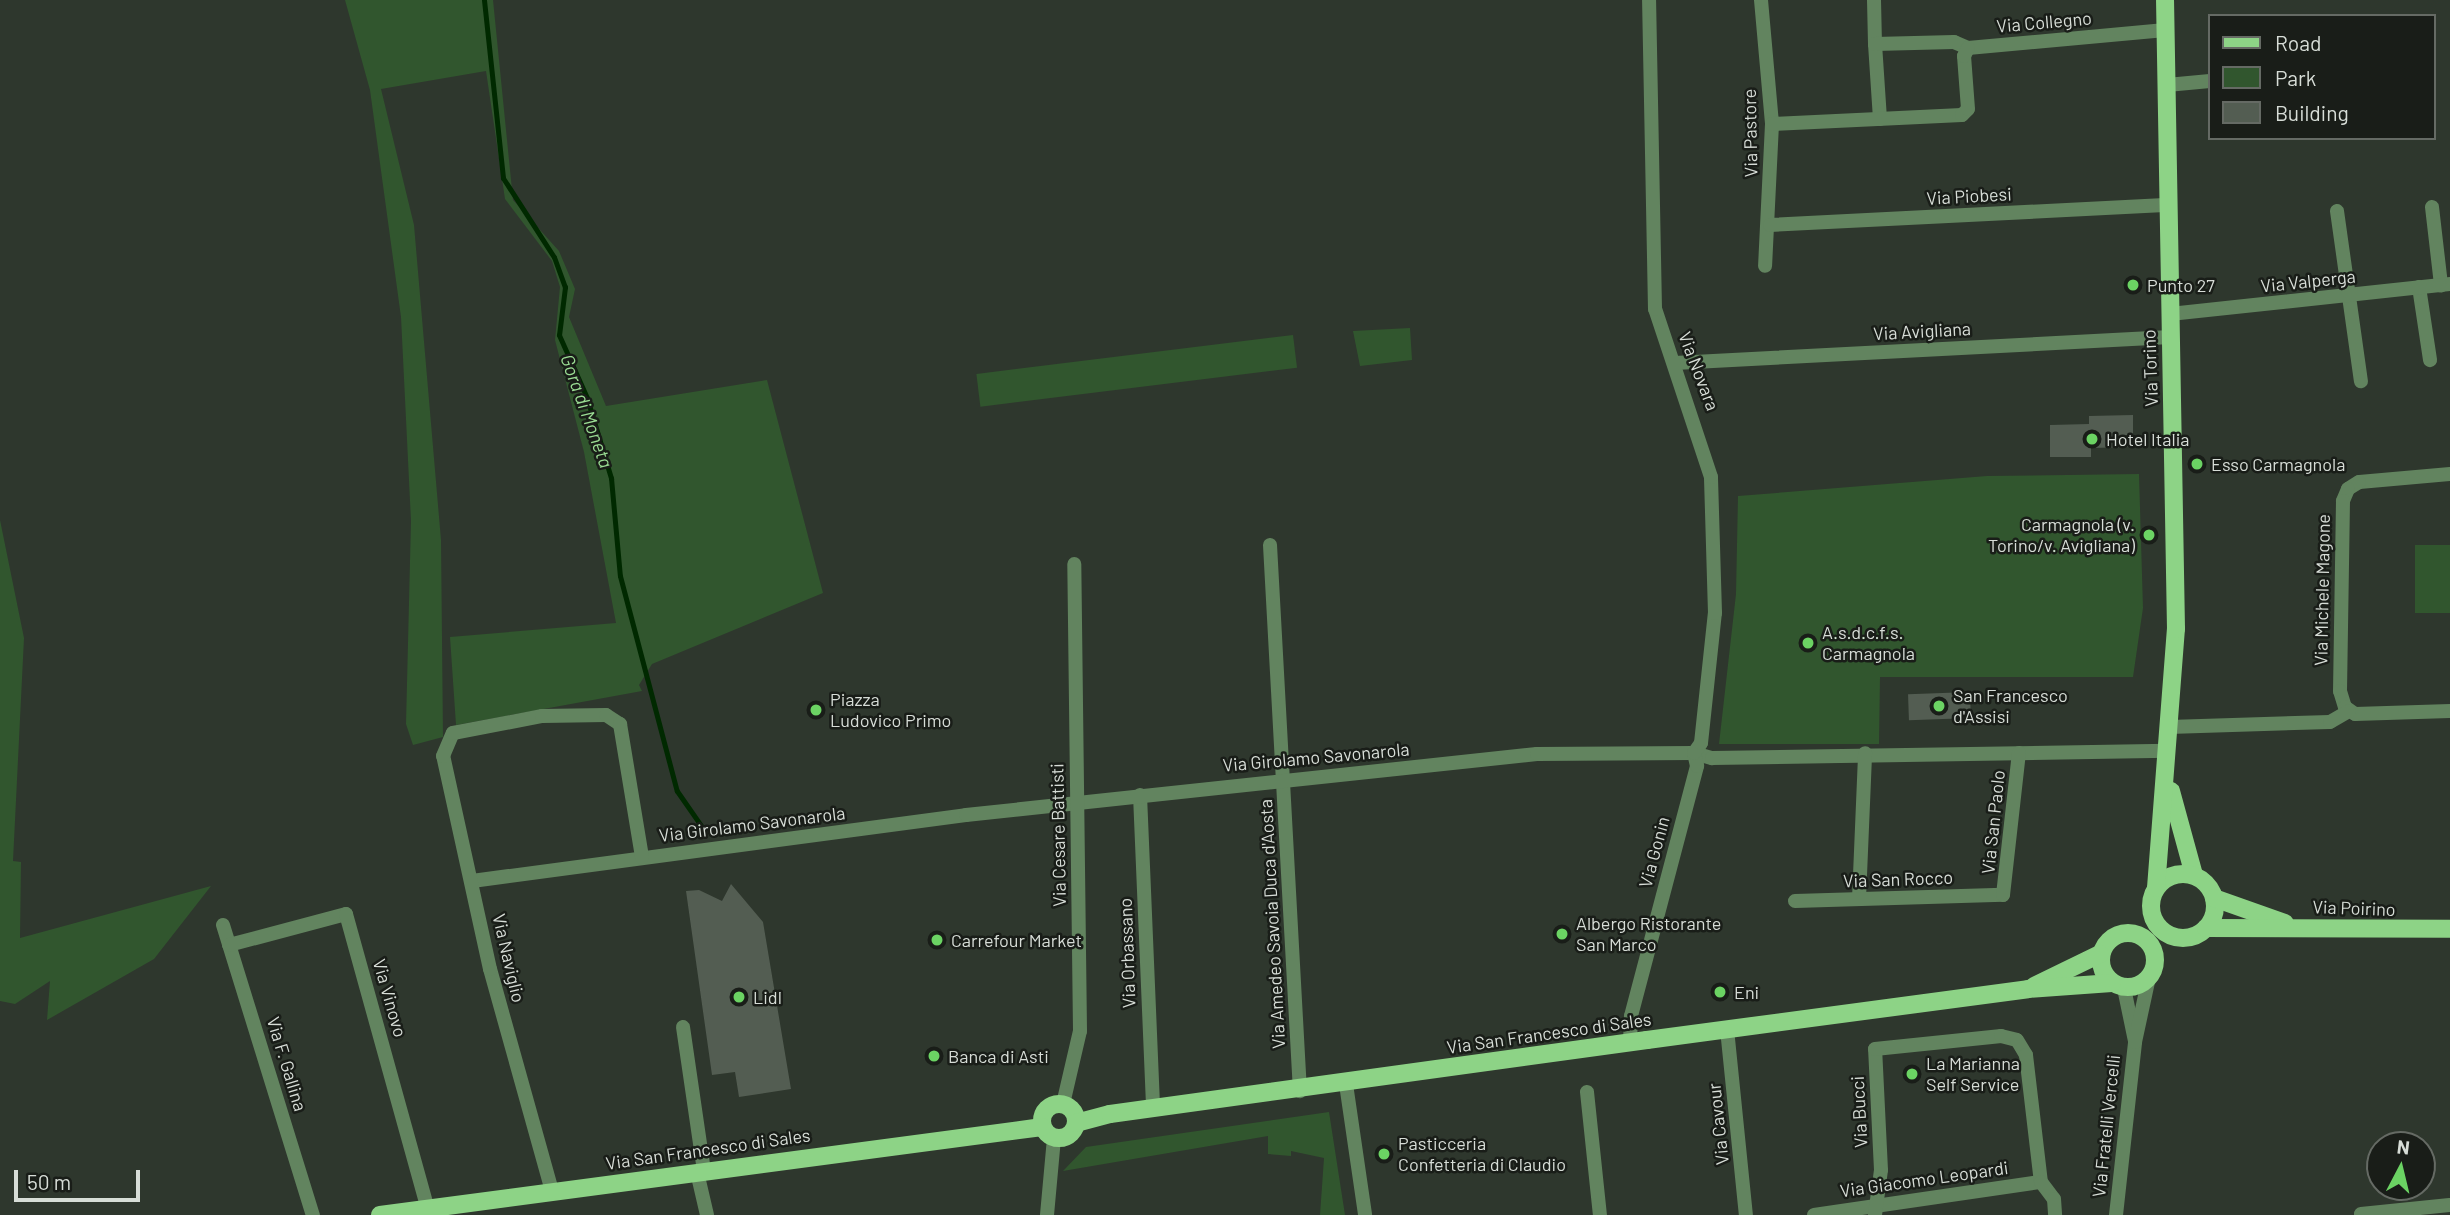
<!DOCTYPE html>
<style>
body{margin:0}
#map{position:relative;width:2450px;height:1215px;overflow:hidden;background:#2e372d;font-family:Barlow,sans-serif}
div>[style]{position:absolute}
.green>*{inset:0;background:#31562e;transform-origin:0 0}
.stream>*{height:5px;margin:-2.5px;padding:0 2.5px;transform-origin:2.5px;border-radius:2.5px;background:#002900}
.building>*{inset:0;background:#535d52;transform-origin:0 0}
.street>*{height:14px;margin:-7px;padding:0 7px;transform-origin:7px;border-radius:7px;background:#62845f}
.primary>*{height:18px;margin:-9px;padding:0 9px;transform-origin:9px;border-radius:9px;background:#8dd386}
.primary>.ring{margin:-9px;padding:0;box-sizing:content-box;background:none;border:18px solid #8dd386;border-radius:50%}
.dots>*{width:19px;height:19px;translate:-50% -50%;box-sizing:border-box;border:4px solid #191d18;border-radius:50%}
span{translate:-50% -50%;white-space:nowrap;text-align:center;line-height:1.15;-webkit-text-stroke:5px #191d18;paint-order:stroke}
.street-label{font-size:18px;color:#d7ddd7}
.poi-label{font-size:18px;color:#d7ddd7}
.left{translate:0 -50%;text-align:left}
.right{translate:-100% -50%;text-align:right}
.water-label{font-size:19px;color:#9adc93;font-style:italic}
.legend{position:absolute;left:2208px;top:14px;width:228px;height:126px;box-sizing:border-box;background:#191d18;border:2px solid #656a64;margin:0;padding:9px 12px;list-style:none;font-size:21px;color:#d7ddd7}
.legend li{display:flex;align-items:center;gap:14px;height:35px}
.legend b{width:35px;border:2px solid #656a64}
.north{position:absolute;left:2366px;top:1131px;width:70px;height:70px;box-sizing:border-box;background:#191d18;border:2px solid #656a64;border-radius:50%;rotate:7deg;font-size:19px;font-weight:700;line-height:28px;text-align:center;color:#d7ddd7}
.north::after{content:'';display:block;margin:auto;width:24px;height:32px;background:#6bd363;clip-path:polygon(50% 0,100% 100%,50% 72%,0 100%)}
.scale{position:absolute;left:14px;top:1170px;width:126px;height:32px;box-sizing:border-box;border:4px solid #d7ddd7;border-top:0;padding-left:9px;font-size:21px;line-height:24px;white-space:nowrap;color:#d7ddd7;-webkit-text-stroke:5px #191d18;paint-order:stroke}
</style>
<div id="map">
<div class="green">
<div style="clip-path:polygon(345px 0,493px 0,513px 200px,559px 251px,575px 289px,569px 317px,606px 406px,767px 380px,823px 593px,652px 664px,639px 685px,642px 691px,456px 725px,450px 637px,616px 623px,584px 452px,555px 340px,560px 287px,552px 261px,505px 199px,486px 71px,381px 89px,414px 225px,441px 540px,443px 737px,413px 745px,406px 724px,411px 521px,401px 317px,370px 90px)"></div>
<div style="clip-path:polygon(1410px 328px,1412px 360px,1360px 366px,1353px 331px)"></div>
<div style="left:1293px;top:335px;width:33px;height:319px;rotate:83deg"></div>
<div style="clip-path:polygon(2139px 474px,2143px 608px,2133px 677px,1880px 677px,1879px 744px,1719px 744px,1736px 594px,1738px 496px,1987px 476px)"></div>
<div style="clip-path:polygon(0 520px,24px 638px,13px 861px,21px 862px,20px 938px,211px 886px,154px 959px,47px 1020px,50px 981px,15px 1004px,0 1001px)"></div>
<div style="left:2450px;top:545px;width:68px;height:35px;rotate:90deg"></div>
<div style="clip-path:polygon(1329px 1112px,1345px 1215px,1320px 1215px,1324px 1158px,1291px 1151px,1291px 1156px,1268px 1154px,1268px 1136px,1063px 1171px,1086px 1147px)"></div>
</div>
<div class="stream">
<div style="left:484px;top:0;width:179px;rotate:83.9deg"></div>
<div style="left:503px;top:178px;width:94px;rotate:57.2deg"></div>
<div style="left:554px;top:257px;width:32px;rotate:70deg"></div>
<div style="left:565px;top:287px;width:48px;rotate:97.1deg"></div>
<div style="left:559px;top:335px;width:69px;rotate:66deg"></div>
<div style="left:587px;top:398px;width:84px;rotate:73.3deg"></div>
<div style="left:611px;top:478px;width:98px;rotate:84.8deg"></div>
<div style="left:620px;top:576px;width:222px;rotate:75.2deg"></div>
<div style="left:677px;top:791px;width:44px;rotate:55.2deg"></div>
</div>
<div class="building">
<div style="clip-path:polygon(2133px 415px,2133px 447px,2091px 448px,2091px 457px,2050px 457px,2050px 425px,2089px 424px,2089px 416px)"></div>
<div style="left:1970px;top:692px;width:26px;height:62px;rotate:88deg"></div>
<div style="clip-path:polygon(731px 884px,763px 922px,791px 1089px,739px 1097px,735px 1072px,712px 1075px,686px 891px,699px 890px,722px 901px)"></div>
</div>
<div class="street">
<div style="left:1761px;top:0;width:124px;rotate:84.9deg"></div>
<div style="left:1772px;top:124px;width:142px;rotate:92.8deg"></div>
<div style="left:1874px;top:0;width:44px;rotate:88.7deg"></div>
<div style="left:2167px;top:85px;width:43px;rotate:-5.3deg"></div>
<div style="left:1880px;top:119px;width:75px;rotate:-93.8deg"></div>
<div style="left:1875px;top:44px;width:79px;rotate:-1.5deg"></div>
<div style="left:1954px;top:42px;width:15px;rotate:23deg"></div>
<div style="left:1968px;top:48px;width:198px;rotate:-5.2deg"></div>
<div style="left:1772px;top:124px;width:190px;rotate:-2.7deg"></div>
<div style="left:1962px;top:115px;width:8px;rotate:-45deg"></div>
<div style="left:1968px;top:109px;width:53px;rotate:-94.3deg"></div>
<div style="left:1964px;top:56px;width:9px;rotate:-63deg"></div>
<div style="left:2432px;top:207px;width:79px;rotate:83.4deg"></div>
<div style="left:2337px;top:211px;width:172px;rotate:82deg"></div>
<div style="left:1770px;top:225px;width:400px;rotate:-2.9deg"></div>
<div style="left:2419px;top:287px;width:74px;rotate:81.4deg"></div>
<div style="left:2170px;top:314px;width:282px;rotate:-6.1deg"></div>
<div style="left:1675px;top:363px;width:496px;rotate:-3deg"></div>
<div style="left:2450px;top:474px;width:91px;rotate:175deg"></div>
<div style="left:2359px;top:482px;width:13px;rotate:148deg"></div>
<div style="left:2348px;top:489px;width:13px;rotate:113deg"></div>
<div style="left:2343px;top:501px;width:190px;rotate:90.9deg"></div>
<div style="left:2340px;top:691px;width:17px;rotate:73deg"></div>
<div style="left:2345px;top:707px;width:12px;rotate:35deg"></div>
<div style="left:2355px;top:714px;width:95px;rotate:-1.8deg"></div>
<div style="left:1270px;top:545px;width:547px;rotate:86.86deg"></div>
<div style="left:2169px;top:727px;width:161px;rotate:-1.8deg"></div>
<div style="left:2330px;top:722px;width:22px;rotate:-30deg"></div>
<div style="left:1140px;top:795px;width:314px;rotate:87.6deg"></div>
<div style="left:472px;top:881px;width:498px;rotate:-7.6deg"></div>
<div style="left:966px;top:815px;width:574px;rotate:-6.1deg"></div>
<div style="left:1537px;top:754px;width:157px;rotate:-0.4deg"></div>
<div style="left:1694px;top:753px;width:19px;rotate:16deg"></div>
<div style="left:1712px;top:758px;width:456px;rotate:-0.9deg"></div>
<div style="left:1859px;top:899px;width:146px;rotate:-87.6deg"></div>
<div style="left:1795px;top:901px;width:208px;rotate:-1.7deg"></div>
<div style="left:2003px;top:895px;width:143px;rotate:-83.6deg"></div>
<div style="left:223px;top:925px;width:304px;rotate:72.8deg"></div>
<div style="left:229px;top:945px;width:121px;rotate:-14.8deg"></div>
<div style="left:346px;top:914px;width:306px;rotate:74.5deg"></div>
<div style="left:2124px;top:988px;width:54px;rotate:78.3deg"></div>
<div style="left:683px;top:1027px;width:146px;rotate:81.7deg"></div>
<div style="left:1727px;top:1029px;width:187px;rotate:84.2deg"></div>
<div style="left:1630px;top:1043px;width:27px;rotate:-88deg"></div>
<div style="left:1631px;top:1016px;width:259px;rotate:-75.2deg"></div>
<div style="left:1697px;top:766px;width:13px;rotate:-103deg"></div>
<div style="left:1694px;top:753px;width:12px;rotate:-55deg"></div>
<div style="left:1701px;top:743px;width:131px;rotate:-83.9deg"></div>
<div style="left:1715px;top:613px;width:136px;rotate:-91.7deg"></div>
<div style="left:1711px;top:477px;width:177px;rotate:-108.4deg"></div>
<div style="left:1655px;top:309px;width:309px;rotate:-91.1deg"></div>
<div style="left:1346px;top:1084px;width:132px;rotate:81.7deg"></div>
<div style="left:1587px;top:1092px;width:124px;rotate:84deg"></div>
<div style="left:1063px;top:1104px;width:75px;rotate:-76.9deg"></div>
<div style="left:1080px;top:1031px;width:467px;rotate:-90.7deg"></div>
<div style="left:697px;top:1172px;width:44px;rotate:76.9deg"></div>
<div style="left:552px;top:1191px;width:230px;rotate:-105.6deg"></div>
<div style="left:490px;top:969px;width:218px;rotate:-102.4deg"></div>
<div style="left:443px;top:756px;width:25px;rotate:-67deg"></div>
<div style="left:453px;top:733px;width:91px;rotate:-10.8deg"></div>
<div style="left:542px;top:716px;width:64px;rotate:-0.9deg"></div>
<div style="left:606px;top:715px;width:17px;rotate:33deg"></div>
<div style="left:620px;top:724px;width:135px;rotate:80.6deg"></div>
<div style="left:2361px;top:1214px;width:89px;rotate:-5.8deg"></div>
<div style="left:1047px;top:1215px;width:77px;rotate:-84.8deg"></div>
<div style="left:1814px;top:1215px;width:229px;rotate:-8.3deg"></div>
<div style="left:1875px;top:1215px;width:45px;rotate:-82.4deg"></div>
<div style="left:1881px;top:1170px;width:121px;rotate:-92.8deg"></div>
<div style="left:1875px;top:1049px;width:127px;rotate:-5.9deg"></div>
<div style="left:2001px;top:1036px;width:16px;rotate:14deg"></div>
<div style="left:2017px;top:1040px;width:17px;rotate:59deg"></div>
<div style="left:2026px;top:1055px;width:128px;rotate:83.3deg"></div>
<div style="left:2041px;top:1182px;width:21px;rotate:53deg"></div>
<div style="left:2054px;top:1199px;width:16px;rotate:86deg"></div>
<div style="left:2116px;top:1215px;width:174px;rotate:-83.7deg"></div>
<div style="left:2135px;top:1042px;width:66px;rotate:-77.8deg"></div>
</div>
<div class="primary">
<div style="left:2171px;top:791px;width:87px;rotate:74.7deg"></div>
<div class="ring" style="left:2151px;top:874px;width:46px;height:46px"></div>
<div style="left:2156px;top:888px;width:260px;rotate:-85.6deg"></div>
<div style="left:2176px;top:629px;width:629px;rotate:-91deg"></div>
<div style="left:2214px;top:898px;width:75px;rotate:19.4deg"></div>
<div style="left:2206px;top:928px;width:244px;rotate:0.2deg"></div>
<div class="ring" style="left:2101px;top:933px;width:36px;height:36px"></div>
<div style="left:2034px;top:986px;width:73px;rotate:-25.9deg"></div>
<div class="ring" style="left:1042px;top:1104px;width:16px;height:16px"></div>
<div style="left:1076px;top:1123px;width:35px;rotate:-15deg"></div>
<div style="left:1110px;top:1114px;width:542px;rotate:-7.85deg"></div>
<div style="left:1647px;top:1040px;width:384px;rotate:-7.6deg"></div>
<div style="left:2028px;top:989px;width:84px;rotate:-4.1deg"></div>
<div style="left:380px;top:1215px;width:668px;rotate:-7.57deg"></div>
</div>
<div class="dots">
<div style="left:2133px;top:285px;background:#6bd363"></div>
<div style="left:2092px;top:439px;background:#6bd363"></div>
<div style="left:2197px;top:464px;background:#6bd363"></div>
<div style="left:2149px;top:535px;background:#6bd363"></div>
<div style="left:1808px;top:643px;background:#6bd363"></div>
<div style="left:1939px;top:706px;background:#6bd363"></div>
<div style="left:816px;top:710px;background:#6bd363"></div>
<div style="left:1562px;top:934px;background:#6bd363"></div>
<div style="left:937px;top:940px;background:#6bd363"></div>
<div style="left:1720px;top:992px;background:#6bd363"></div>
<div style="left:739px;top:997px;background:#6bd363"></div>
<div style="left:934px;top:1056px;background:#6bd363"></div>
<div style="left:1912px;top:1074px;background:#6bd363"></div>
<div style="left:1384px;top:1154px;background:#6bd363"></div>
</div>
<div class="street-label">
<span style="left:2044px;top:22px;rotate:-5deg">Via Collegno</span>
<span style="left:1750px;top:133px;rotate:-91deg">Via Pastore</span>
<span style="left:1969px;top:196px;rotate:-3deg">Via Piobesi</span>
<span style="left:2308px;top:281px;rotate:-6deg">Via Valperga</span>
<span style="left:1922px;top:331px;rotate:-3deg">Via Avigliana</span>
<span style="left:2150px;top:368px;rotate:-92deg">Via Torino</span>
<span style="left:1699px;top:371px;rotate:69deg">Via Novara</span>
<span style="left:2322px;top:590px;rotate:-89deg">Via Michele Magone</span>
<span style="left:1316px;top:757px;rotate:-5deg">Via Girolamo Savonarola</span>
<span style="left:1993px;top:822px;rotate:-84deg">Via San Paolo</span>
<span style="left:752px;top:824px;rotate:-7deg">Via Girolamo Savonarola</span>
<span style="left:1058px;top:835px;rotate:-91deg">Via Cesare Battisti</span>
<span style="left:1654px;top:852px;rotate:-75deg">Via Gonin</span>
<span style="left:1898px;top:879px;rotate:-2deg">Via San Rocco</span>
<span style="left:2354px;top:908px;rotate:2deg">Via Poirino</span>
<span style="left:1272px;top:924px;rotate:-93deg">Via Amedeo Savoia Duca d'Aosta</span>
<span style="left:1127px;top:953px;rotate:-92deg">Via Orbassano</span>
<span style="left:509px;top:958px;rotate:77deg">Via Naviglio</span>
<span style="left:390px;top:998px;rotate:74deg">Via Vinovo</span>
<span style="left:1549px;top:1033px;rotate:-8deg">Via San Francesco di Sales</span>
<span style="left:287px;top:1064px;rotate:73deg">Via F. Gallina</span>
<span style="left:1859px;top:1112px;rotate:-93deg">Via Bucci</span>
<span style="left:1718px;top:1124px;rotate:-96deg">Via Cavour</span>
<span style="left:2106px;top:1126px;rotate:-84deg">Via Fratelli Vercelli</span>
<span style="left:708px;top:1149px;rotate:-8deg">Via San Francesco di Sales</span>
<span style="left:1924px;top:1179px;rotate:-8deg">Via Giacomo Leopardi</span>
</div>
<div class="poi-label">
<span class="left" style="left:2147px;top:285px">Punto 27</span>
<span class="left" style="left:2106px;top:439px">Hotel Italia</span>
<span class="left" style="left:2211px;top:464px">Esso Carmagnola</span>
<span class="right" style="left:2135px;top:535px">Carmagnola (v.<br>Torino/v. Avigliana)</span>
<span class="left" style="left:1822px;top:643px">A.s.d.c.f.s.<br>Carmagnola</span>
<span class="left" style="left:1953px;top:706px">San Francesco<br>d'Assisi</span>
<span class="left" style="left:830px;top:710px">Piazza<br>Ludovico Primo</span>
<span class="left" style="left:1576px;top:934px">Albergo Ristorante<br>San Marco</span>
<span class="left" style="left:951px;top:940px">Carrefour Market</span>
<span class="left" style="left:1734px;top:992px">Eni</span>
<span class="left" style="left:753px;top:997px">Lidl</span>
<span class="left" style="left:948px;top:1056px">Banca di Asti</span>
<span class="left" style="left:1926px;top:1074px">La Marianna<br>Self Service</span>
<span class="left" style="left:1398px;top:1154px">Pasticceria<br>Confetteria di Claudio</span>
</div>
<div class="water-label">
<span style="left:587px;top:411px;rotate:70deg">Gora di Moneta</span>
</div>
<ul class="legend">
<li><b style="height:9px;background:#8dd386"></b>Road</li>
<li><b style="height:19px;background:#31562e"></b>Park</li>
<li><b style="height:19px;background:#535d52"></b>Building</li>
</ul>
<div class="north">N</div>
<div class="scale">50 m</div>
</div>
